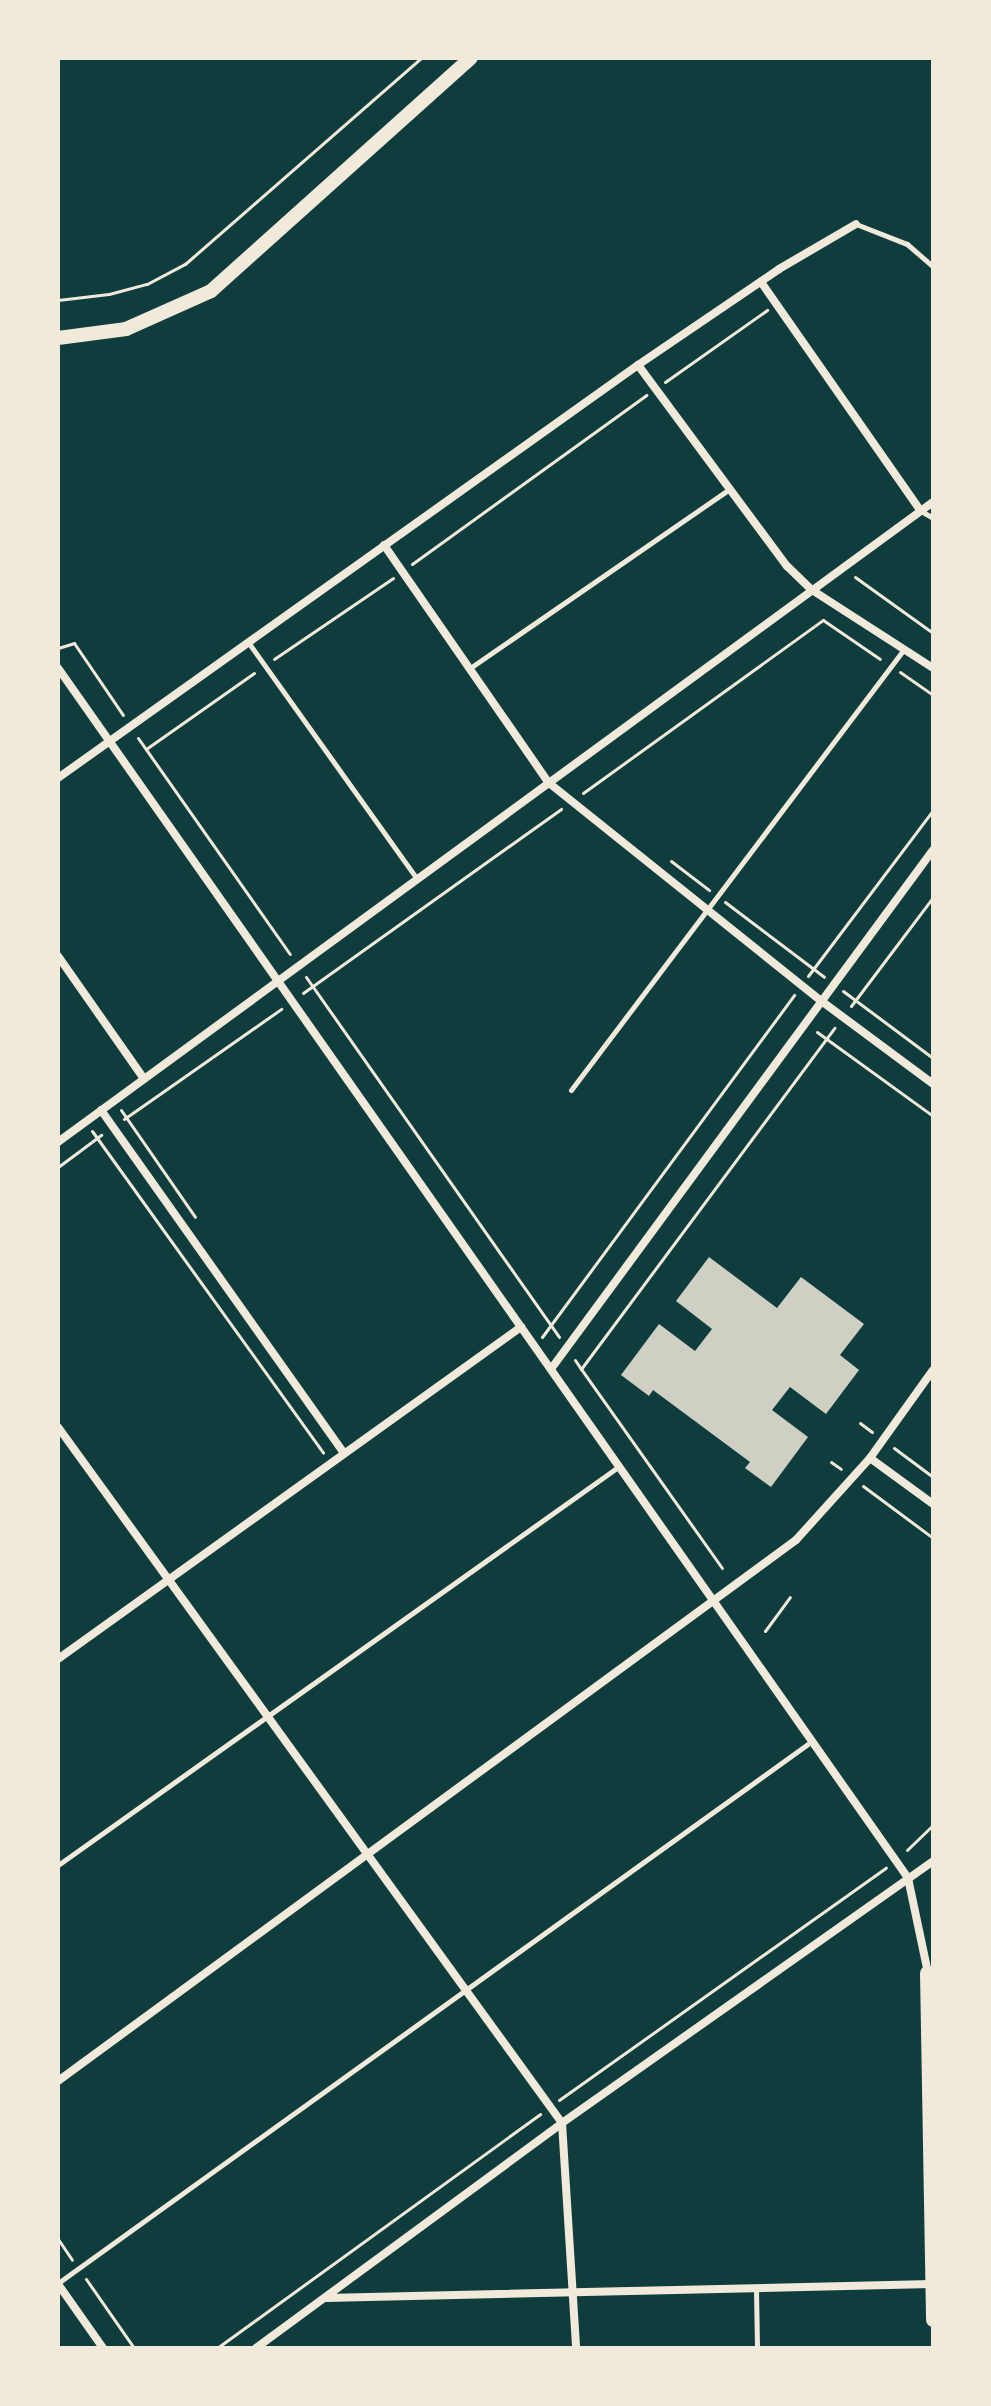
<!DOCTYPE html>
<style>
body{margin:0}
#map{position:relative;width:991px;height:2406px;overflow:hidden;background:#0f3d3e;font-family:Inter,sans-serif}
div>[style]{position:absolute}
.building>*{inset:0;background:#cfcfc3}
.path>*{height:3px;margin:-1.5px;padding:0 1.5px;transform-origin:1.5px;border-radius:1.5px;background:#f1e9da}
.service>*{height:5px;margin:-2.5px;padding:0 2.5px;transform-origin:2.5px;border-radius:2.5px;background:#f1e9da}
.minor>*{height:8px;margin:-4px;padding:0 4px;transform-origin:4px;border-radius:4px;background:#f1e9da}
.tertiary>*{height:14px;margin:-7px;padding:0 7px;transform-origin:7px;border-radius:7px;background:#f1e9da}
span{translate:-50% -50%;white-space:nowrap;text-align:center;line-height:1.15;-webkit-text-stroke:8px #f1e9da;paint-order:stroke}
.frame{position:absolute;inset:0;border:60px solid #f1e9da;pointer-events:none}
</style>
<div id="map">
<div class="building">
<div style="clip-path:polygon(709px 1257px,777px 1308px,801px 1277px,864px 1324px,840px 1355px,859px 1370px,826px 1414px,790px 1387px,772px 1410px,808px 1437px,771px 1487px,745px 1468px,750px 1462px,653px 1390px,649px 1396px,621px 1375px,659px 1324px,695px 1351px,712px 1329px,676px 1301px)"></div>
</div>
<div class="path">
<div style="left:58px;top:300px;width:51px;rotate:-6.7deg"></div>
<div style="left:109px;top:294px;width:39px;rotate:-15deg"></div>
<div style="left:147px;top:284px;width:43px;rotate:-27.8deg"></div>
<div style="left:185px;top:264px;width:313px;rotate:-41.1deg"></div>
<div style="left:665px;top:382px;width:125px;rotate:-35.2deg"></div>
<div style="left:412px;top:564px;width:289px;rotate:-35.8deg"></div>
<div style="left:855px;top:577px;width:96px;rotate:35.7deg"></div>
<div style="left:58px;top:648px;width:17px;rotate:-17deg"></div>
<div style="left:74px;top:643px;width:87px;rotate:55.8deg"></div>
<div style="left:274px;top:659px;width:144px;rotate:-34.2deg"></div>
<div style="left:900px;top:672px;width:40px;rotate:34.9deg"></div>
<div style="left:138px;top:738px;width:264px;rotate:54.9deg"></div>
<div style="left:146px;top:749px;width:132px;rotate:-35.1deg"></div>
<div style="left:583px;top:793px;width:296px;rotate:-35.8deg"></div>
<div style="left:823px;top:620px;width:69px;rotate:34.4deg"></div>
<div style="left:671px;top:861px;width:48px;rotate:37.3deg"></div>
<div style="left:725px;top:902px;width:124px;rotate:37.1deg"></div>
<div style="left:808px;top:976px;width:208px;rotate:-53deg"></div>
<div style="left:306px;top:977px;width:440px;rotate:54.9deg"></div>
<div style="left:843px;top:991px;width:112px;rotate:36.7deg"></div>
<div style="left:303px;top:993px;width:317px;rotate:-35.5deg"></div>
<div style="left:851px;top:1006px;width:136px;rotate:-53deg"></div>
<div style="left:817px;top:1032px;width:143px;rotate:35.9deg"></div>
<div style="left:121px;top:1110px;width:130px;rotate:55.3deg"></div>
<div style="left:124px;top:1119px;width:192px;rotate:-35deg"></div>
<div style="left:92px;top:1131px;width:396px;rotate:54.3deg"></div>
<div style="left:58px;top:1167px;width:54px;rotate:-36.7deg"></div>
<div style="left:542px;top:1337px;width:425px;rotate:-53.6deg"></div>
<div style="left:575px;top:1360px;width:11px;rotate:56deg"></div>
<div style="left:860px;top:1423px;width:15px;rotate:37deg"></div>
<div style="left:894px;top:1448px;width:49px;rotate:36.6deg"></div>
<div style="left:831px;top:1462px;width:12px;rotate:35deg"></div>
<div style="left:863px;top:1486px;width:87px;rotate:36.6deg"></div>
<div style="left:722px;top:1568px;width:244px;rotate:-125.3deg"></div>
<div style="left:581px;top:1369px;width:425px;rotate:-53.4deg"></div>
<div style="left:765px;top:1631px;width:42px;rotate:-53.7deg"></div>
<div style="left:907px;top:1850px;width:36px;rotate:-44deg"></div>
<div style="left:559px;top:2100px;width:401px;rotate:-35.4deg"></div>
<div style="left:58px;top:2239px;width:25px;rotate:56deg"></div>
<div style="left:86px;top:2279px;width:84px;rotate:55.2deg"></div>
<div style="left:217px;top:2348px;width:399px;rotate:-35.9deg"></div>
</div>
<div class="service">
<div style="left:856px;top:224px;width:55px;rotate:21.4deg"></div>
<div style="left:907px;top:244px;width:35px;rotate:41deg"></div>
<div style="left:921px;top:511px;width:14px;rotate:30deg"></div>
<div style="left:248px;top:642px;width:291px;rotate:54.5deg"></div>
<div style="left:470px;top:668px;width:315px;rotate:-34.6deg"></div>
<div style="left:571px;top:1090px;width:553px;rotate:-52.94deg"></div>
<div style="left:58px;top:1865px;width:687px;rotate:-35.4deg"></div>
<div style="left:58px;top:2283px;width:929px;rotate:-35.71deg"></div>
<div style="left:756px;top:2289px;width:59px;rotate:89deg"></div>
</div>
<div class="minor">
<div style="left:761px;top:282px;width:279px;rotate:55.1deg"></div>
<div style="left:638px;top:365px;width:250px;rotate:53.5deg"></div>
<div style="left:787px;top:566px;width:35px;rotate:44deg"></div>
<div style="left:812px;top:590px;width:144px;rotate:32.8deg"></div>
<div style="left:384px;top:545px;width:290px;rotate:55.3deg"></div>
<div style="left:549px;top:783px;width:347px;rotate:38.7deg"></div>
<div style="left:820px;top:1000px;width:141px;rotate:36.6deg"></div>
<div style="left:58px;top:668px;width:1479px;rotate:54.91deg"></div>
<div style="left:908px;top:1878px;width:97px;rotate:78.1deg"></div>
<div style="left:58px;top:778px;width:712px;rotate:-35.45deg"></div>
<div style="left:638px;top:365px;width:171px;rotate:-34.2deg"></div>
<div style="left:779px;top:269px;width:89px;rotate:-30.3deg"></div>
<div style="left:58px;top:956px;width:150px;rotate:55deg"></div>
<div style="left:101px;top:1110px;width:420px;rotate:54.7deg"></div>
<div style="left:58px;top:1142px;width:1084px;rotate:-36.18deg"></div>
<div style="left:551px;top:1369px;width:644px;rotate:-53.65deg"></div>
<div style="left:58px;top:1427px;width:859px;rotate:54.09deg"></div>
<div style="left:870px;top:1458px;width:78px;rotate:36.1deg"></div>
<div style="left:58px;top:1659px;width:570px;rotate:-35.64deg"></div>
<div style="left:58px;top:2081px;width:915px;rotate:-36.24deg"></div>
<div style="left:796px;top:1540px;width:110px;rotate:-47.9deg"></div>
<div style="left:870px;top:1458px;width:108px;rotate:-54.4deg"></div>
<div style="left:562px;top:2123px;width:225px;rotate:86.4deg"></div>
<div style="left:58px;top:2284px;width:78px;rotate:54.9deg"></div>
<div style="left:326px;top:2298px;width:606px;rotate:-1.32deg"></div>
<div style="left:256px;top:2348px;width:380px;rotate:-36.3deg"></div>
<div style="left:562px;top:2123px;width:454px;rotate:-35.2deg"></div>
</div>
<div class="tertiary">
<div style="left:58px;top:338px;width:69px;rotate:-7.5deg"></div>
<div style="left:126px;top:329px;width:93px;rotate:-24.1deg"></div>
<div style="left:211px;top:291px;width:349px;rotate:-41.9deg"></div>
<div style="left:927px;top:1973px;width:347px;rotate:89deg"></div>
</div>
<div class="frame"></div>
</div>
